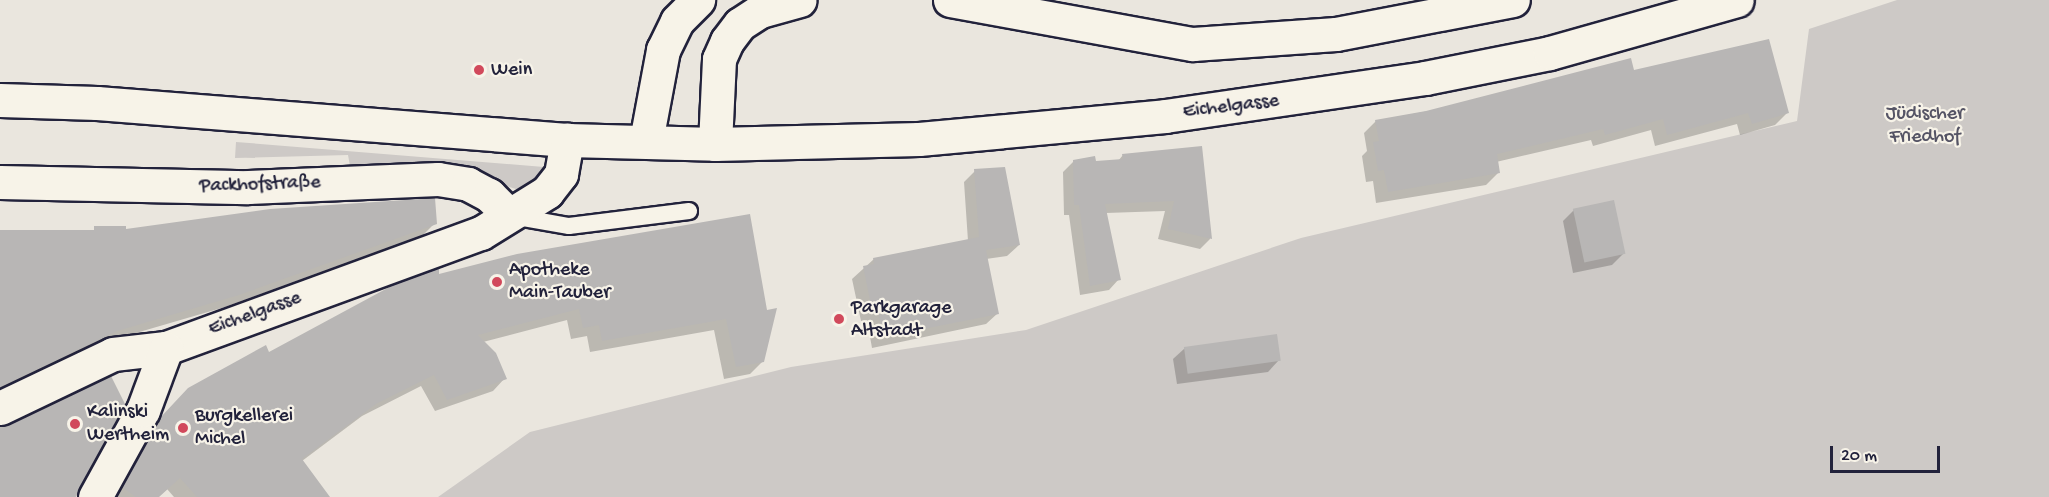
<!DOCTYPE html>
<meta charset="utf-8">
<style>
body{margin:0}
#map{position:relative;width:2049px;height:497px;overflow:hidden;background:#eae6de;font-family:"Gochi Hand",sans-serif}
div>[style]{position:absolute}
.green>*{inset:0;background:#cdc9c6}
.shadow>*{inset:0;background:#0003}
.building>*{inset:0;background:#b8b6b5;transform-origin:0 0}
.roads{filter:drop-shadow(2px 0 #22223b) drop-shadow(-2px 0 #22223b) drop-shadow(0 2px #22223b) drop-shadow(0 -2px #22223b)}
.service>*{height:16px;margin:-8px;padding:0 8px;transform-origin:8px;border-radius:8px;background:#f7f3e8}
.minor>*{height:33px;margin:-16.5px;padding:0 16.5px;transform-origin:16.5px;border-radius:16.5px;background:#f7f3e8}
.tertiary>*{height:33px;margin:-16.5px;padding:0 16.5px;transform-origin:16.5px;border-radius:16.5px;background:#f7f3e8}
.secondary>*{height:33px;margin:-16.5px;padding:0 16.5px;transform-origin:16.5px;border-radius:16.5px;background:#f7f3e8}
.dots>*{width:16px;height:16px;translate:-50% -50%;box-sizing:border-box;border:3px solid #f7f3e8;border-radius:50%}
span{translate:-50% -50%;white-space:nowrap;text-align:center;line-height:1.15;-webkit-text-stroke:4.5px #f7f3e8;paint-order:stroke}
.poi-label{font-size:20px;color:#22223b}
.left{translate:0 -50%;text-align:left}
.street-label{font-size:20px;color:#22223b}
.park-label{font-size:20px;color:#555465}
.scale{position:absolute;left:1830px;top:446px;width:110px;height:27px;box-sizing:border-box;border:3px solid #22223b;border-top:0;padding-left:8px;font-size:18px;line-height:21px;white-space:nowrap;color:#22223b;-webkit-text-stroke:4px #f7f3e8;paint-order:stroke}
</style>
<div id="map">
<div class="green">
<div style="clip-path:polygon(1897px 0,2049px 0,2049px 497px,438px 497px,530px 432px,791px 367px,1026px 330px,1301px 238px,1797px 121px,1809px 29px)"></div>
<div style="clip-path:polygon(236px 142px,544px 167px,544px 170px,532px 186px,516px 189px,444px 166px,350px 166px,348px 155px,235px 158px)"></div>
</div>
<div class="shadow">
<div style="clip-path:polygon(1633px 72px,1787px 113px,1775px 125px,1740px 135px,1737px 124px,1655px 146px,1651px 130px,1593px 146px,1591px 140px,1496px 162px,1498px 173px,1486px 185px,1376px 203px,1373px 181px,1366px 182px,1362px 156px,1367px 151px,1364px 133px,1376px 121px)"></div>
<div style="clip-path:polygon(1201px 147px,1210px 239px,1200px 249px,1158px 239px,1165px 211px,1106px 213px,1119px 279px,1109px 290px,1080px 295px,1069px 215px,1064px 215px,1063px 172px,1073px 162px,1118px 161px,1123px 155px)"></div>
<div style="clip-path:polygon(975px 171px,1019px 245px,1007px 256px,986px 259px,998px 313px,986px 324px,872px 348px,867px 320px,861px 321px,852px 279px,874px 259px,968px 241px,964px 182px)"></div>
<div style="clip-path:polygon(1574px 210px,1623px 254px,1612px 265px,1573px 273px,1563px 221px)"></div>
<div style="clip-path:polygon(748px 215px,763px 361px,750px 374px,724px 379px,714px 330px,590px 352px,587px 336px,571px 339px,567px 320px,483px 342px,505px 378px,493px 391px,435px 411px,421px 386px,362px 416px,302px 461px,328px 497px,174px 497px,167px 489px,158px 497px,112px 497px,148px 433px,176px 402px,269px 354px,438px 276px)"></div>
<div style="clip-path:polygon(435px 223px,423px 235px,225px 307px,88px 347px,0 394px,0 232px)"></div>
<div style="clip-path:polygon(1185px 348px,1279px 360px,1268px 372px,1177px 384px,1173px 359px)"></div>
</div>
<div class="building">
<div style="clip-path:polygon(1769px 39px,1789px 113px,1752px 124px,1748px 113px,1667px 135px,1663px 119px,1605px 135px,1603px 129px,1497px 154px,1500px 173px,1388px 192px,1384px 170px,1378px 171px,1373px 142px,1379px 141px,1375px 120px,1426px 111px,1631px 58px,1634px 70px)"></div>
<div style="clip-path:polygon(1202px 146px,1212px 239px,1168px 229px,1174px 201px,1105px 204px,1121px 280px,1090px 286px,1079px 205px,1074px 205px,1073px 160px,1095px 156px,1096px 161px,1123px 159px,1122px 154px)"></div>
<div style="clip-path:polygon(1005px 167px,1020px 245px,986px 250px,999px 314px,883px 337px,878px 310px,872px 310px,863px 266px,874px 264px,873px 258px,979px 237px,974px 169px)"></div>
<div style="clip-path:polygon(435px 198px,437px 224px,239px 295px,117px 331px,0 387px,0 230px,94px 230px,94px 226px,126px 226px,126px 229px,270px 209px)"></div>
<div style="left:1614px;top:200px;width:55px;height:42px;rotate:78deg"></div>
<div style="clip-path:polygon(750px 214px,767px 310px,777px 308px,764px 362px,736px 367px,726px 319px,602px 341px,599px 325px,583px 328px,579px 309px,478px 335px,496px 353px,507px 379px,447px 400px,434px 375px,376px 404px,302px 459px,330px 497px,197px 497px,180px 478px,159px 497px,136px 497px,122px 487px,159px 419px,188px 388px,266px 345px,269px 352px,395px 284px,439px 268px,439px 274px,517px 254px)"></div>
<div style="left:1277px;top:334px;width:27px;height:94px;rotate:82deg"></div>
<div style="clip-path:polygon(111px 376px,125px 404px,76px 497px,0 497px,0 426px)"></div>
</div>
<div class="roads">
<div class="service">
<div style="left:512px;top:216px;width:58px;rotate:10deg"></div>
<div style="left:569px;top:226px;width:121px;rotate:-7.1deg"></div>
</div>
<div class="minor">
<div style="left:0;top:182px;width:248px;rotate:1.2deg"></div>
<div style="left:248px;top:187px;width:190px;rotate:-2.4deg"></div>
<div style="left:438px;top:179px;width:30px;rotate:9deg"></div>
<div style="left:468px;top:184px;width:24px;rotate:28deg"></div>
<div style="left:489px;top:195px;width:28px;rotate:45deg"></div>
<div style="left:0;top:408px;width:125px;rotate:-25.5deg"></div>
<div style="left:113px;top:354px;width:53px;rotate:-6.5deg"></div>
<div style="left:166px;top:348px;width:335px;rotate:-20.1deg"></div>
<div style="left:481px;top:233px;width:78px;rotate:-31.8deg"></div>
<div style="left:547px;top:192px;width:23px;rotate:-52deg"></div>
<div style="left:561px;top:174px;width:35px;rotate:-80deg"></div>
<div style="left:95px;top:497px;width:99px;rotate:-61.1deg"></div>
<div style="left:143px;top:410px;width:66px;rotate:-69.6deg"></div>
</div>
<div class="tertiary">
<div style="left:950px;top:0;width:247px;rotate:10.3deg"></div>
<div style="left:1193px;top:44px;width:143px;rotate:-4deg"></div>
<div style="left:1336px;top:34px;width:180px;rotate:-10.9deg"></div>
<div style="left:646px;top:141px;width:93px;rotate:-79.4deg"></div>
<div style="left:663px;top:50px;width:32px;rotate:-64deg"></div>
<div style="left:677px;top:21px;width:30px;rotate:-45deg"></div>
<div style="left:715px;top:144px;width:85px;rotate:-87.3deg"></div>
<div style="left:719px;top:59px;width:20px;rotate:-66deg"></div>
<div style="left:727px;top:41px;width:21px;rotate:-53deg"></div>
<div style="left:740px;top:24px;width:24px;rotate:-33deg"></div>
<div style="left:760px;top:11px;width:41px;rotate:-15.4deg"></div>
</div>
<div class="secondary">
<div style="left:0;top:100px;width:97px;rotate:1.8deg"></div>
<div style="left:97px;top:103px;width:471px;rotate:4.5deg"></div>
<div style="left:567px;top:140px;width:148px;rotate:1.5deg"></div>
<div style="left:715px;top:144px;width:204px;rotate:-1.4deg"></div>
<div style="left:919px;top:139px;width:247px;rotate:-5.3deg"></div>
<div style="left:1165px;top:116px;width:263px;rotate:-8.3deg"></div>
<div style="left:1425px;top:78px;width:127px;rotate:-11.3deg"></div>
<div style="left:1550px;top:53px;width:194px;rotate:-15.8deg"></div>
</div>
</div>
<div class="dots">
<div style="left:479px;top:70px;background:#d1495b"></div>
<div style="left:497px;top:282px;background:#d1495b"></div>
<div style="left:839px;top:319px;background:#d1495b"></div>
<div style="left:75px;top:424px;background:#d1495b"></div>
<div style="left:183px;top:428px;background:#d1495b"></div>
</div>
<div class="poi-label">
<span class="left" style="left:491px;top:70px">Wein</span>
<span class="left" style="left:509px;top:282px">Apotheke<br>Main-Tauber</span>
<span class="left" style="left:851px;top:320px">Parkgarage<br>Altstadt</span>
<span class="left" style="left:87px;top:424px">Kalinski<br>Wertheim</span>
<span class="left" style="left:195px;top:428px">Burgkellerei<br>Michel</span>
</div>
<div class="street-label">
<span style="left:1231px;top:107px;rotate:-7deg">Eichelgasse</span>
<span style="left:260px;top:185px;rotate:-2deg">Packhofstraße</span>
<span style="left:255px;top:314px;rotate:-20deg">Eichelgasse</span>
</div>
<div class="park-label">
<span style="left:1925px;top:126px">Jüdischer<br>Friedhof</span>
</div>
<div class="scale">20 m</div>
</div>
